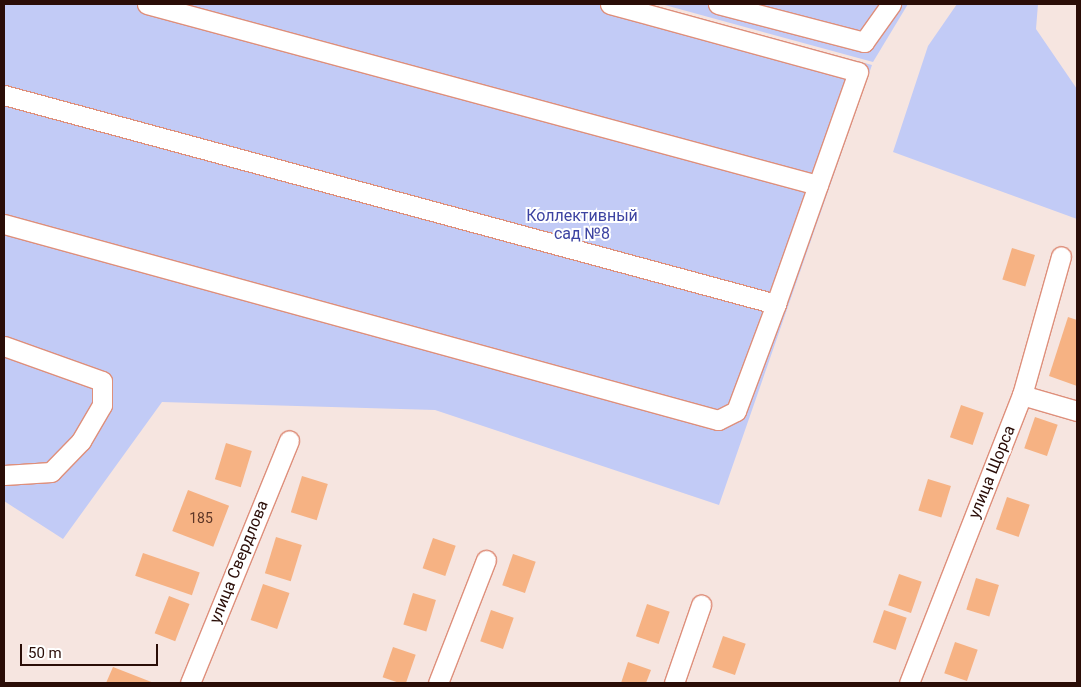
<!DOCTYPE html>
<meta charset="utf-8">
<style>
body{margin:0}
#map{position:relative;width:1081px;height:687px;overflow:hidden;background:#f6e5e0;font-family:Roboto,sans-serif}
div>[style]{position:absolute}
.green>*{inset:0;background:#c2cbf6}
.building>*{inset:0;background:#f6b283;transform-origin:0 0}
.roads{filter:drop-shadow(1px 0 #de8f7b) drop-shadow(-1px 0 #de8f7b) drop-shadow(0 1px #de8f7b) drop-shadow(0 -1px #de8f7b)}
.minor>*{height:19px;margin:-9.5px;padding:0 9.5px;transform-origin:9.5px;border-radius:9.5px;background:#fff}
span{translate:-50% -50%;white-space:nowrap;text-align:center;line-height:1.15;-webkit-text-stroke:4px #fff;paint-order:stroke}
.number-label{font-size:14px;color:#5d3626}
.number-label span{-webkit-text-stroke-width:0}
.park-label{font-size:16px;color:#3c43a1}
.street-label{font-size:16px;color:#2a0d07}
.frame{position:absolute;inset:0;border:5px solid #2a0d07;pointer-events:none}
.scale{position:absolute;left:20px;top:644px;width:138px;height:22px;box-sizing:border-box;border:2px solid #2a0d07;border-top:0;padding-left:6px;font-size:15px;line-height:18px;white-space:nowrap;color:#2a0d07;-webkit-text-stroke:4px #fff;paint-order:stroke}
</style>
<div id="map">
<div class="green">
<div style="clip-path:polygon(4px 4px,644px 4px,872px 65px,719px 505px,435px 410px,162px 402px,63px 539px,4px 501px)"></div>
<div style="clip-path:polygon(661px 4px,908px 4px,873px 62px)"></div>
<div style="clip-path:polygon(957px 4px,1038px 4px,1036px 29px,1077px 89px,1077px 219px,893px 152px,928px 46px)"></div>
</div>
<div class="building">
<div style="left:1012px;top:248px;width:24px;height:33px;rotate:17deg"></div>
<div style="clip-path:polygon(1068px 317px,1077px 320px,1077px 386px,1049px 376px)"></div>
<div style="left:961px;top:405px;width:24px;height:34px;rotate:19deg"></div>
<div style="left:1035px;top:417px;width:24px;height:33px;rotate:19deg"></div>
<div style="left:226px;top:443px;width:27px;height:38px;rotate:17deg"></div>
<div style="left:302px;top:476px;width:27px;height:38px;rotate:17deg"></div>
<div style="left:928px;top:479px;width:24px;height:33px;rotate:17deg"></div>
<div style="left:188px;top:490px;width:44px;height:44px;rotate:21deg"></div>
<div style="left:1007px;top:497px;width:24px;height:34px;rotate:19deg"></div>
<div style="left:276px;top:537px;width:27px;height:38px;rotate:17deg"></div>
<div style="left:433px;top:538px;width:24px;height:32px;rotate:19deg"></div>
<div style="left:143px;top:553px;width:60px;height:24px;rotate:19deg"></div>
<div style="left:513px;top:554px;width:24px;height:33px;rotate:19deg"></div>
<div style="left:899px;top:574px;width:24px;height:33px;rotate:19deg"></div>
<div style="left:976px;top:578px;width:24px;height:33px;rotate:17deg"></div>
<div style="left:263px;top:584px;width:28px;height:38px;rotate:19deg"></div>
<div style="left:413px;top:593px;width:24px;height:33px;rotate:17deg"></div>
<div style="left:169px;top:596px;width:22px;height:40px;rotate:21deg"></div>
<div style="left:647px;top:604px;width:24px;height:34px;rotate:19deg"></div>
<div style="left:491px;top:610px;width:24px;height:33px;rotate:19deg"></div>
<div style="left:884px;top:610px;width:24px;height:34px;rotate:19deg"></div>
<div style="left:723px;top:636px;width:24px;height:33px;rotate:19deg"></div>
<div style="left:955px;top:642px;width:24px;height:33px;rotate:19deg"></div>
<div style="left:393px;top:647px;width:24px;height:32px;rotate:19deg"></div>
<div style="clip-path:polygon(628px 662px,651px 670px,646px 683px,621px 683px)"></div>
<div style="clip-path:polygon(113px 667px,154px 683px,106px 683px)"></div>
</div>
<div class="roads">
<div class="minor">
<div style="left:147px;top:4px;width:695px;rotate:15.1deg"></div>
<div style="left:610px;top:4px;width:257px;rotate:15.3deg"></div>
<div style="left:858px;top:72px;width:246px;rotate:109.5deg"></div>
<div style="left:718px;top:4px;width:151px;rotate:14.6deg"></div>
<div style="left:864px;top:42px;width:47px;rotate:-54.6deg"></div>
<div style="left:4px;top:95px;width:800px;rotate:15.15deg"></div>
<div style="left:776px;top:304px;width:114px;rotate:110.5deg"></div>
<div style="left:736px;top:411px;width:20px;rotate:153deg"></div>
<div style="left:718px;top:420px;width:740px;rotate:-164.65deg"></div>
<div style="left:4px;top:346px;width:104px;rotate:19.7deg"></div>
<div style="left:102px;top:381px;width:24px;rotate:90deg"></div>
<div style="left:102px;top:405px;width:42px;rotate:120.3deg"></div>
<div style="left:81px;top:441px;width:43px;rotate:134.1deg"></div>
<div style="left:51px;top:472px;width:47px;rotate:176.3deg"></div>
<div style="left:1022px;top:395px;width:57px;rotate:16.2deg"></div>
<div style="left:190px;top:683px;width:262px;rotate:-67.8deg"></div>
<div style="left:438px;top:683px;width:132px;rotate:-68.7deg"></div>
<div style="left:674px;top:683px;width:83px;rotate:-70.9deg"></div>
<div style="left:909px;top:683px;width:309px;rotate:-68.6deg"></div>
<div style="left:1022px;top:395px;width:144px;rotate:-74.3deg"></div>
</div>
</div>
<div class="number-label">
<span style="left:201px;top:518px">185</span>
</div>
<div class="park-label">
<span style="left:582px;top:225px">Коллективный<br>сад №8</span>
</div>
<div class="street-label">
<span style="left:992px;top:472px;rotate:-68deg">улица Щорса</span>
<span style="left:239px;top:562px;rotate:-68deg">улица Свердлова</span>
</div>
<div class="frame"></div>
<div class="scale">50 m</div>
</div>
